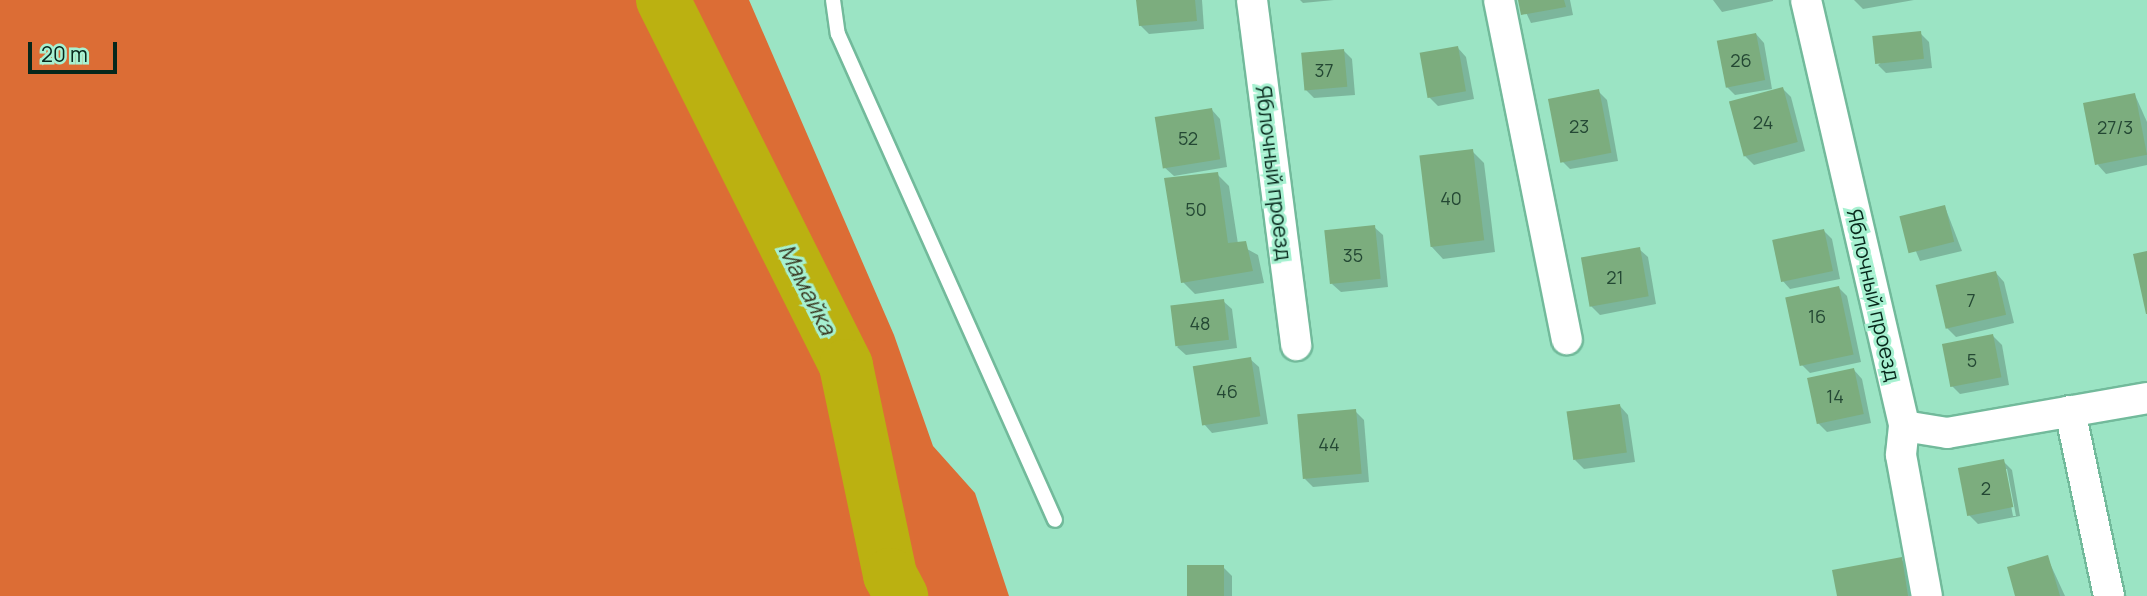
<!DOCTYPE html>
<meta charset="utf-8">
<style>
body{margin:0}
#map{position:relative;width:2147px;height:596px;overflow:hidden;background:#9be4c4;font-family:Manrope,sans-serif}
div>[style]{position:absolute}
.forest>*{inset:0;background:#dc6d35}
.shadow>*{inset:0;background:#0003}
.river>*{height:54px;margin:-27px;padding:0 27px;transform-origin:27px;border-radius:27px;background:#bbb111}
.building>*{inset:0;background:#7cad7e;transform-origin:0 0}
.roads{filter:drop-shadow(2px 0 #72ba9b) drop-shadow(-2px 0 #72ba9b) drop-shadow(0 2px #72ba9b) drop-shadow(0 -2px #72ba9b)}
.service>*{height:14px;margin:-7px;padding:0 7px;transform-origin:7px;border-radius:7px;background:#fff}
.minor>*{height:30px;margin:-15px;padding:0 15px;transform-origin:15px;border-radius:15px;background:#fff}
span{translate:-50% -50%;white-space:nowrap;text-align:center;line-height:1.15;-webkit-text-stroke:6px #a7f1d1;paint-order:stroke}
.number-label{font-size:18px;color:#244834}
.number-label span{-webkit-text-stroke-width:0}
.street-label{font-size:21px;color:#07271b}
.water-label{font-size:23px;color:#393720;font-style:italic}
.scale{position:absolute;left:28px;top:42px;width:89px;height:32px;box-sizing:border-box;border:4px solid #07271b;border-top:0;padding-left:9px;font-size:21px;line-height:24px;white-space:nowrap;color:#07271b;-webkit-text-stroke:5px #a7f1d1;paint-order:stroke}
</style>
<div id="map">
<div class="forest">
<div style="clip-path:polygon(0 0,749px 0,894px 335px,933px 446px,975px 493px,1009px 596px,0 596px)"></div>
</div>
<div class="shadow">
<div style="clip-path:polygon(1138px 0,1202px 0,1204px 29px,1149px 34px,1140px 25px)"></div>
<div style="clip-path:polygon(1300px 0,1334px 0,1303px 3px)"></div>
<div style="clip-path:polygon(1520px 0,1570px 0,1573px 15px,1531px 23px)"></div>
<div style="clip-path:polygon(1713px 0,1773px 0,1773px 1px,1722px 12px)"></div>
<div style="clip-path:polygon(1854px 0,1914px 0,1863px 9px)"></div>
<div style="clip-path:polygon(1920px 33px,1929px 42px,1932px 68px,1886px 73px,1878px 65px)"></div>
<div style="clip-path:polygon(1756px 34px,1764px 43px,1772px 89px,1735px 95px,1727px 87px)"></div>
<div style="clip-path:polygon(1458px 48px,1466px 57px,1474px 99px,1438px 106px,1429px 97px)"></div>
<div style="clip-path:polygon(1343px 50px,1352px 59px,1355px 95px,1314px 98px,1306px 90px)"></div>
<div style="clip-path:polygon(1783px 89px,1791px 97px,1805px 151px,1754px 165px,1745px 156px)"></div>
<div style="clip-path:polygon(1598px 91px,1607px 100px,1618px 161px,1570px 169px,1562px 161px)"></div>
<div style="clip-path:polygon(2135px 95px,2147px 122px,2147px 165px,2106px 174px,2098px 165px)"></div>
<div style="clip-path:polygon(1212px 110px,1220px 119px,1227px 167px,1174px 176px,1164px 167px)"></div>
<div style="clip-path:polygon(1472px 151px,1484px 163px,1495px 252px,1443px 259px,1431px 246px)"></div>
<div style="clip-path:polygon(1217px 174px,1229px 186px,1238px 244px,1258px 255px,1264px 283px,1195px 294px,1183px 282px)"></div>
<div style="clip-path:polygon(1945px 207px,1962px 251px,1920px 261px,1902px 218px)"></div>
<div style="clip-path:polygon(1374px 227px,1383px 235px,1388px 287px,1341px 292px,1332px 284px)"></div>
<div style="clip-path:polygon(1824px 231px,1832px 239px,1840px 279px,1790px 289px,1782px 280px)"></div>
<div style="clip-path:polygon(1639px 249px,1648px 257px,1656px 304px,1600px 315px,1591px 306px)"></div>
<div style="clip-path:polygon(1996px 273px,2004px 282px,2014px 323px,1956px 337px,1947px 328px)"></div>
<div style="clip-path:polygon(1839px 288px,1847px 296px,1861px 362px,1810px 373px,1801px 364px)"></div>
<div style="clip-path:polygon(1223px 301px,1232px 309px,1237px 348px,1186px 355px,1177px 347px)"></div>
<div style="clip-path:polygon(1993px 336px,2002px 345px,2009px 385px,1960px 394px,1951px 385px)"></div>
<div style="clip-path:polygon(1250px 359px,1259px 367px,1268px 424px,1212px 433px,1204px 424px)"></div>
<div style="clip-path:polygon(1854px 370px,1862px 379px,1871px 423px,1827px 432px,1818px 423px)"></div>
<div style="clip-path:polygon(1620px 406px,1628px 415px,1635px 462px,1584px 469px,1575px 460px)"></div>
<div style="clip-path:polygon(1355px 411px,1364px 420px,1369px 482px,1313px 487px,1305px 479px)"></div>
<div style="clip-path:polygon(evenodd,2003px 461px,2012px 470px,2020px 516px,1978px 524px,1969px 515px,2003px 461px,2004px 469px,2007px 469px,2016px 516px,2013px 516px,2004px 469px)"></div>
<div style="clip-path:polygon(2047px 557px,2065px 596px,2017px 596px)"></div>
<div style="clip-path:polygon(1901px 559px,1913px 571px,1918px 596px,1838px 596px)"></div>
<div style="clip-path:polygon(1223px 567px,1232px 576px,1232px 596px,1189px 596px)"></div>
</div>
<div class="river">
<div style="left:663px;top:0;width:409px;rotate:63.4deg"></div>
<div style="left:846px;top:366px;width:214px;rotate:78.1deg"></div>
<div style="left:890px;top:575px;width:24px;rotate:62deg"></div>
</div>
<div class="building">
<div style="clip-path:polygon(1136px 0,1195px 0,1197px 21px,1139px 26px)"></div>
<div style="clip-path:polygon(1518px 0,1564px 0,1566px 7px,1521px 15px)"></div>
<div style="left:1921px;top:31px;width:28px;height:49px;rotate:84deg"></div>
<div style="left:1756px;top:33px;width:48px;height:40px;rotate:79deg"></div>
<div style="left:1458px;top:46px;width:46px;height:39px;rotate:80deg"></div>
<div style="left:1344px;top:49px;width:38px;height:43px;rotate:85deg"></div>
<div style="left:1783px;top:87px;width:57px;height:56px;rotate:75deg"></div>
<div style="left:1599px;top:89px;width:65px;height:52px;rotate:79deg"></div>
<div style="left:2135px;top:93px;width:63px;height:53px;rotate:79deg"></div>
<div style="left:1212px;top:108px;width:52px;height:58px;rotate:81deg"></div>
<div style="left:1473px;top:149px;width:92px;height:54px;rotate:83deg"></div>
<div style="clip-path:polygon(1218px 172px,1228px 243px,1246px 241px,1253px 271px,1181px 283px,1164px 178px)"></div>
<div style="left:1945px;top:205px;width:38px;height:47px;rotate:76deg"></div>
<div style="left:1375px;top:225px;width:54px;height:51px;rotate:84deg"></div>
<div style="left:1824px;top:229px;width:43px;height:53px;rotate:78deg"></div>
<div style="left:1640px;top:247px;width:50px;height:60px;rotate:80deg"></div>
<div style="clip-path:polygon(2147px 251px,2147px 314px,2146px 314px,2133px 254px)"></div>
<div style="left:1996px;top:271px;width:45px;height:62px;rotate:77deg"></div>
<div style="left:1839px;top:286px;width:70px;height:55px;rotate:78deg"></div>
<div style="left:1224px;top:299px;width:41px;height:54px;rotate:83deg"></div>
<div style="left:1993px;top:334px;width:44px;height:52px;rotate:79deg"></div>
<div style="left:1251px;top:357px;width:60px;height:59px;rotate:81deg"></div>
<div style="left:1854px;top:368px;width:47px;height:48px;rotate:78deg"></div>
<div style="left:1620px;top:404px;width:49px;height:54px;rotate:82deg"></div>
<div style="left:1356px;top:409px;width:65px;height:59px;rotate:85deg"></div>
<div style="left:2004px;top:459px;width:49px;height:47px;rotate:79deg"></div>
<div style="clip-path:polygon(2048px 555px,2060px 596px,2015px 596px,2007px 567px)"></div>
<div style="clip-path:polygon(1902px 557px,1908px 596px,1837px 596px,1832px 570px)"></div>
<div style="left:1187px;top:565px;width:37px;height:31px"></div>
</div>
<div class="roads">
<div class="service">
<div style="left:833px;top:0;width:34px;rotate:82deg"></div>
<div style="left:838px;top:34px;width:532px;rotate:65.94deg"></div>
</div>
<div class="minor">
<div style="left:1252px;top:0;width:348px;rotate:82.7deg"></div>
<div style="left:1499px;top:0;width:346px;rotate:78.7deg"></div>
<div style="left:1806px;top:0;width:437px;rotate:77deg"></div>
<div style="left:1904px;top:426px;width:44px;rotate:9.2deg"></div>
<div style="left:1947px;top:433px;width:203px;rotate:-9.9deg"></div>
<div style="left:2070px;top:411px;width:189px;rotate:78.1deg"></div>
<div style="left:1904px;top:426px;width:29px;rotate:96deg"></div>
<div style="left:1901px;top:455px;width:143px;rotate:79.6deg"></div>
</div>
</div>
<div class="number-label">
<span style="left:1741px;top:60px">26</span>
<span style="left:1324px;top:70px">37</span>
<span style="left:1763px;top:122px">24</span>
<span style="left:1579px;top:126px">23</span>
<span style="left:2115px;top:127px">27/3</span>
<span style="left:1188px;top:138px">52</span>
<span style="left:1451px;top:198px">40</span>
<span style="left:1196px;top:209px">50</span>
<span style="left:1353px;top:255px">35</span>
<span style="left:1615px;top:277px">21</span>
<span style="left:1971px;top:300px">7</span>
<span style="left:1817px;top:316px">16</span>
<span style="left:1200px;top:323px">48</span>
<span style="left:1972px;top:360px">5</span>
<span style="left:1227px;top:391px">46</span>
<span style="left:1835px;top:396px">14</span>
<span style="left:1329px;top:444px">44</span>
<span style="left:1986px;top:488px">2</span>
</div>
<div class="street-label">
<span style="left:1274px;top:173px;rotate:83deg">Яблочный проезд</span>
<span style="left:1874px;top:295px;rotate:77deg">Яблочный проезд</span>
</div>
<div class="water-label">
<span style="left:808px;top:289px;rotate:63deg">Мамайка</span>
</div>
<div class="scale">20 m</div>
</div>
